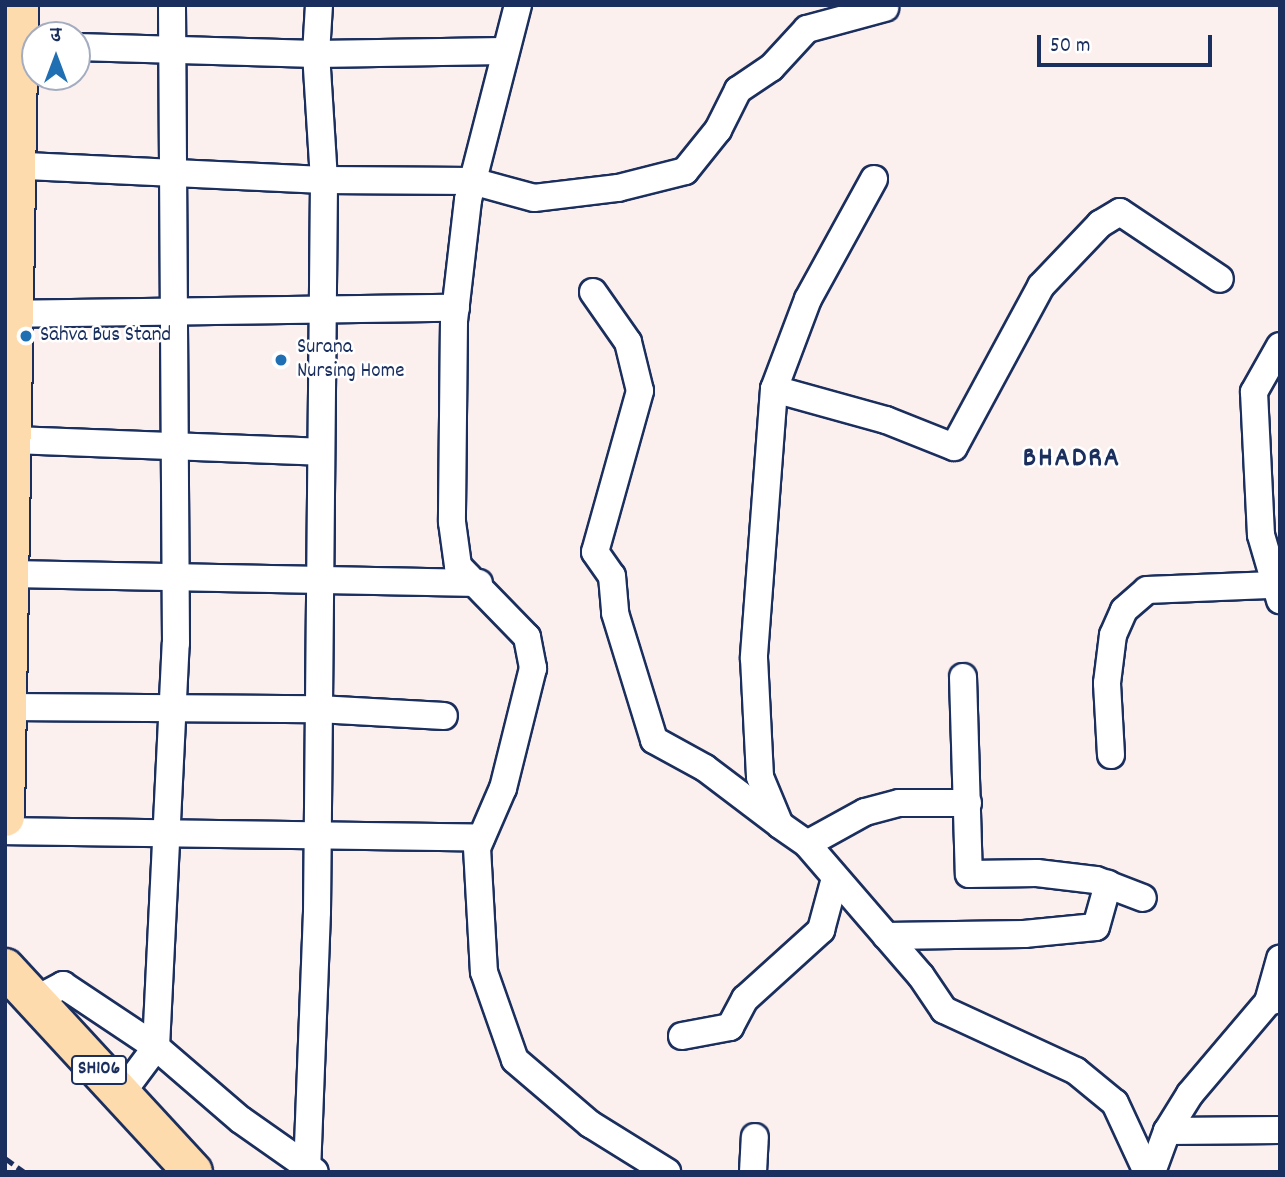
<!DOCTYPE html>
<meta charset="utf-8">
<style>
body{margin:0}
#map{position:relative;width:1285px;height:1177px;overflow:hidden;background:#fcf0ef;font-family:Dekko,"Playpen Sans Deva",sans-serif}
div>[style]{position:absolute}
.roads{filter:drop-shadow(2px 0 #1b2f5e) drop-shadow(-2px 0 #1b2f5e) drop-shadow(0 2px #1b2f5e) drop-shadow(0 -2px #1b2f5e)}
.minor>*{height:26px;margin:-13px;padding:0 13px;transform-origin:13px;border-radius:13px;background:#fff}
.primary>*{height:38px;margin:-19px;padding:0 19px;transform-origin:19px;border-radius:19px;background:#fedbac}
.rail>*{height:5px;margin-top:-2.5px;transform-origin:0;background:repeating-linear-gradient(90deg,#1b2f5e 0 10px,transparent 0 15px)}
.dots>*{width:19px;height:19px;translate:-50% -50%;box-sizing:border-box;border:4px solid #fff;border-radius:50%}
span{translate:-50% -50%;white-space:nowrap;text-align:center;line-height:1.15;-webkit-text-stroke:5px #fff;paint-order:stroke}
.shield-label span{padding:2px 5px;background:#fff;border:2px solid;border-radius:5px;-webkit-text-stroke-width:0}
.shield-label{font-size:19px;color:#1b2f5e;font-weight:700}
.poi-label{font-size:21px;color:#1b2f5e}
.left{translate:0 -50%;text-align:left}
.district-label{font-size:28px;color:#1b2f5e;font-weight:700;letter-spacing:2px}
.frame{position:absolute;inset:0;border:7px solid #1b2f5e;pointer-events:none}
.north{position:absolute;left:21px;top:21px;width:70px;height:70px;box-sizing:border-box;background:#fff;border:2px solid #a4acbf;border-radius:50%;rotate:0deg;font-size:19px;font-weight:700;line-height:28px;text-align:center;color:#1b2f5e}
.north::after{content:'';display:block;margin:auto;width:24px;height:32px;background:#1f6fb2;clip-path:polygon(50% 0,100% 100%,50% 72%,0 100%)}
.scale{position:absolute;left:1037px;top:35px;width:175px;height:32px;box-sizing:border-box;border:4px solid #1b2f5e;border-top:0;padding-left:9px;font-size:21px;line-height:24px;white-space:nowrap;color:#1b2f5e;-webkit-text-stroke:5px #fff;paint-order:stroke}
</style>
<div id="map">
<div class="roads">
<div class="minor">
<div style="left:518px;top:5px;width:201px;rotate:104.4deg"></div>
<div style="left:468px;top:200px;width:122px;rotate:96.6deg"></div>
<div style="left:454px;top:321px;width:201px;rotate:90.6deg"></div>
<div style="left:452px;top:522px;width:44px;rotate:82.2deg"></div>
<div style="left:458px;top:566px;width:99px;rotate:45.8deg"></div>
<div style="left:527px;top:637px;width:32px;rotate:79deg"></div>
<div style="left:533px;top:668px;width:124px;rotate:104deg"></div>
<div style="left:503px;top:788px;width:65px;rotate:113.4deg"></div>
<div style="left:477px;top:848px;width:124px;rotate:86.8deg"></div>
<div style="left:484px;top:972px;width:93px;rotate:70.6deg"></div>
<div style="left:515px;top:1060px;width:99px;rotate:40.5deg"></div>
<div style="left:590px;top:1124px;width:91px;rotate:31.9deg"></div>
<div style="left:77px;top:47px;width:239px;rotate:1.7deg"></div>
<div style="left:316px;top:54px;width:188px;rotate:-0.9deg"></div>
<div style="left:5px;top:165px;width:319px;rotate:2.7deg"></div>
<div style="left:324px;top:180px;width:148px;rotate:0.4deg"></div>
<div style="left:472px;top:181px;width:64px;rotate:15.3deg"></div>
<div style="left:534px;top:198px;width:85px;rotate:-6.8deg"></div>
<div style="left:618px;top:188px;width:69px;rotate:-14.2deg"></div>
<div style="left:685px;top:171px;width:53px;rotate:-51.2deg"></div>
<div style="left:718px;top:130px;width:45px;rotate:-63.4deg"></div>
<div style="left:738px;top:90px;width:40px;rotate:-34deg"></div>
<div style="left:771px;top:68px;width:53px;rotate:-47.3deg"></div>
<div style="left:807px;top:29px;width:81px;rotate:-15.1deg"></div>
<div style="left:874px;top:179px;width:137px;rotate:118.8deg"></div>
<div style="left:808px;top:299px;width:96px;rotate:110.7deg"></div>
<div style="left:774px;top:389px;width:270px;rotate:94.3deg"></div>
<div style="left:754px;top:658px;width:119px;rotate:87.1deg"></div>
<div style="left:760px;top:777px;width:52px;rotate:67.4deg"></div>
<div style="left:780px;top:825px;width:33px;rotate:35deg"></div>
<div style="left:807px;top:844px;width:174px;rotate:49.2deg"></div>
<div style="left:921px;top:976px;width:41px;rotate:55.9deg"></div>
<div style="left:944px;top:1010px;width:145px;rotate:24.8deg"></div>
<div style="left:1076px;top:1071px;width:50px;rotate:39.4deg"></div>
<div style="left:1115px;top:1103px;width:76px;rotate:65.1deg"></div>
<div style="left:593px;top:292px;width:61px;rotate:55deg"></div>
<div style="left:628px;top:342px;width:50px;rotate:76.2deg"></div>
<div style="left:640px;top:391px;width:167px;rotate:105.6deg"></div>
<div style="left:595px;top:552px;width:29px;rotate:55deg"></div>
<div style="left:612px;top:576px;width:37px;rotate:85deg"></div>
<div style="left:615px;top:613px;width:133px;rotate:72.9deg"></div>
<div style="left:654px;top:740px;width:58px;rotate:28.8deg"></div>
<div style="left:705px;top:768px;width:93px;rotate:37.1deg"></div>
<div style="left:5px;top:314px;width:451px;rotate:-0.8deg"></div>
<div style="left:1280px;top:346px;width:53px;rotate:119.5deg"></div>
<div style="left:1254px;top:392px;width:143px;rotate:87.2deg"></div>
<div style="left:1261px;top:535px;width:68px;rotate:73.7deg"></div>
<div style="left:774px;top:389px;width:116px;rotate:15.5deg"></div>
<div style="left:886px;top:420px;width:73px;rotate:21.7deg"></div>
<div style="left:954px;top:447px;width:183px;rotate:-61.6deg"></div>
<div style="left:1041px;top:286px;width:86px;rotate:-46.4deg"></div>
<div style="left:1100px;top:224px;width:23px;rotate:-31deg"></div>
<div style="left:1120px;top:212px;width:120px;rotate:33.8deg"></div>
<div style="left:13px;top:440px;width:307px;rotate:2.2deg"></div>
<div style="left:5px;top:574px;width:474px;rotate:1.1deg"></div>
<div style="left:963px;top:677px;width:197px;rotate:88.3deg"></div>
<div style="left:969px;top:874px;width:68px;rotate:-0.8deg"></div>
<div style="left:1037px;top:873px;width:59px;rotate:6.8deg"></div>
<div style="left:1096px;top:880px;width:50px;rotate:21deg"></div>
<div style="left:9px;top:707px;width:309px;rotate:0.4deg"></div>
<div style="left:318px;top:709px;width:126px;rotate:3.2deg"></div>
<div style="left:1111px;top:755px;width:72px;rotate:-93.2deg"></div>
<div style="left:1107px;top:683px;width:48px;rotate:-82.9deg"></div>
<div style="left:1113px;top:635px;width:27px;rotate:-66deg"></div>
<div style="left:1124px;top:610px;width:30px;rotate:-41deg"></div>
<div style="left:1147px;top:590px;width:127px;rotate:-2.3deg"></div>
<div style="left:5px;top:831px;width:476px;rotate:0.8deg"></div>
<div style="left:807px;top:844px;width:66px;rotate:-28.9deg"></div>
<div style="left:865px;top:812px;width:35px;rotate:-15deg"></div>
<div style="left:899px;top:803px;width:69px"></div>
<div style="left:886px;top:936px;width:138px;rotate:-0.8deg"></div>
<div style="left:1024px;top:934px;width:72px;rotate:-5.6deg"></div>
<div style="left:1096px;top:927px;width:45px;rotate:-74.4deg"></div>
<div style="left:35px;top:1000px;width:32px;rotate:-28deg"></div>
<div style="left:63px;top:985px;width:112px;rotate:33.7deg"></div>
<div style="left:156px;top:1047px;width:112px;rotate:40.7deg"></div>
<div style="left:241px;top:1120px;width:90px;rotate:35.1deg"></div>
<div style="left:1268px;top:1002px;width:45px;rotate:-74.4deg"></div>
<div style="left:682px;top:1036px;width:49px;rotate:-10.6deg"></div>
<div style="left:730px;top:1027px;width:32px;rotate:-62deg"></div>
<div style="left:745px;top:999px;width:103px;rotate:-42.2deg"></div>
<div style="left:821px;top:930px;width:54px;rotate:-74.9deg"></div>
<div style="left:121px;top:1094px;width:59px;rotate:-53.3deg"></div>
<div style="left:156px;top:1047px;width:404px;rotate:-87.2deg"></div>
<div style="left:176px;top:643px;width:638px;rotate:-90.36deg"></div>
<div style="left:1167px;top:1131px;width:113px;rotate:-0.5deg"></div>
<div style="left:307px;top:1172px;width:260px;rotate:-87.8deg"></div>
<div style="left:317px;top:912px;width:732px;rotate:-89.45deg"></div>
<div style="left:324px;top:180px;width:126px;rotate:-93.6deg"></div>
<div style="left:316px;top:54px;width:49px;rotate:-86.5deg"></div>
<div style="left:753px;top:1172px;width:35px;rotate:-87deg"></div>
<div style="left:1152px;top:1172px;width:44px;rotate:-69.9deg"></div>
<div style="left:1167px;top:1131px;width:44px;rotate:-58.1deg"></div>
<div style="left:1190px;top:1094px;width:121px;rotate:-49.7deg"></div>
<div style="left:1268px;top:1002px;width:12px;rotate:-14deg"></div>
</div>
<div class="primary">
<div style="left:5px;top:817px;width:812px;rotate:-89.01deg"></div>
<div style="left:5px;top:968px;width:277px;rotate:47.3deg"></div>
</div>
</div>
<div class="rail">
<div style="left:5px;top:1158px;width:24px;rotate:36deg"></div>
</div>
<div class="dots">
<div style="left:26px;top:336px;background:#1f6fb2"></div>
<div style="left:281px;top:360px;background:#1f6fb2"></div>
</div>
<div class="shield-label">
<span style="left:99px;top:1070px">SH106</span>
</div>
<div class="poi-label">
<span class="left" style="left:40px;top:336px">Sahva Bus Stand</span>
<span class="left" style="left:297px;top:360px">Surana<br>Nursing Home</span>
</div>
<div class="district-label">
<span style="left:1072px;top:460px">BHADRA</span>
</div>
<div class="frame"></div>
<div class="north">उ</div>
<div class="scale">50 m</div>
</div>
